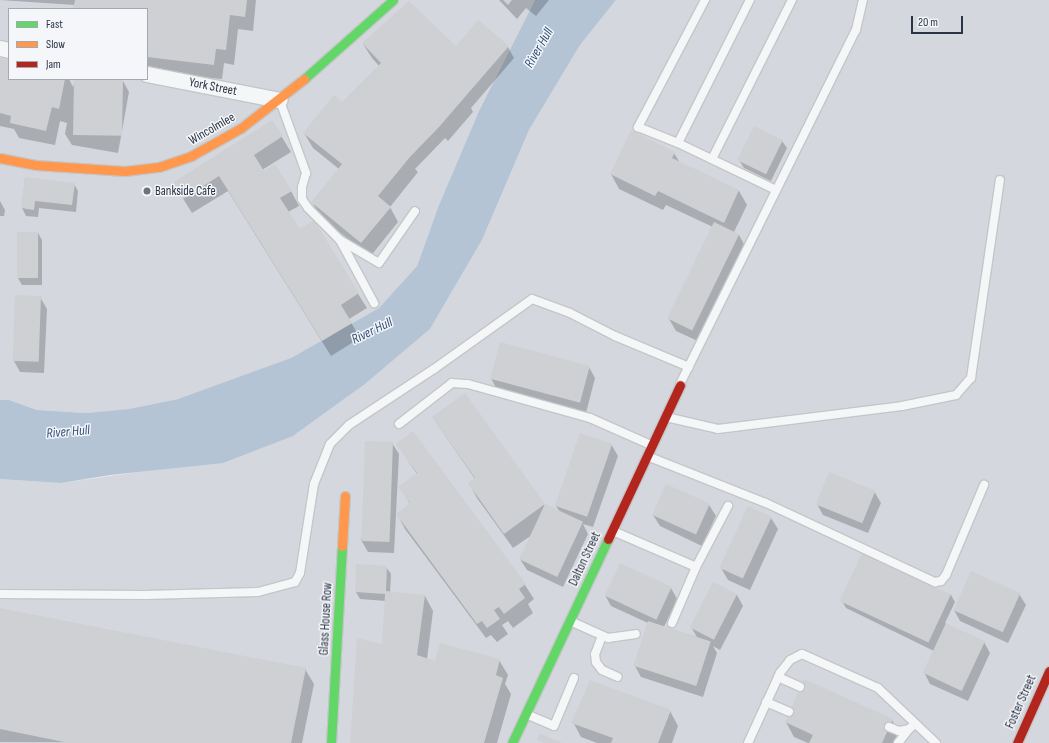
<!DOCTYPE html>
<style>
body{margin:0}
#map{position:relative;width:1049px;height:743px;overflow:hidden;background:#e6e8ea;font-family:"Sofia Sans Condensed",sans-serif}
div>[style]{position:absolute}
.built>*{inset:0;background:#d4d7dd}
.water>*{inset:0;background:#b4c4d5}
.shadow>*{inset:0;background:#0003}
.building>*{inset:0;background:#ced0d3;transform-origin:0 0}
.roads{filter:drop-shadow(1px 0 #c4c6c8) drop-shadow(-1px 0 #c4c6c8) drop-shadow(0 1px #c4c6c8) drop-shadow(0 -1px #c4c6c8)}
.lane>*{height:8px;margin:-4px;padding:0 4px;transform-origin:4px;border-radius:4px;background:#f5f6f7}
.street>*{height:15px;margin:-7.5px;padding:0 7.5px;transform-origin:7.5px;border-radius:7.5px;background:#f5f6f7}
.fast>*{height:9px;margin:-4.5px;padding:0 4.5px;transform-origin:4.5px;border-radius:4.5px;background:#63d668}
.slow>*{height:9px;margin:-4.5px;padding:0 4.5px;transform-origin:4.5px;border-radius:4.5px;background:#ff974d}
.jam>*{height:9px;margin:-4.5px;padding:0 4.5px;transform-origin:4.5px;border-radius:4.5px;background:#b3261e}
.dots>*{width:11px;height:11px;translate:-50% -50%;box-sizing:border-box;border:2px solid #f4f6f9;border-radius:50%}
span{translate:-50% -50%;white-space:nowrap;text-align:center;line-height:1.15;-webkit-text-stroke:3px #f4f6f9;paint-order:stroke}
.street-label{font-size:13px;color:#2b3445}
.poi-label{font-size:13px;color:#2b3445}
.left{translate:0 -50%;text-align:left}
.water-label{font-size:14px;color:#34527a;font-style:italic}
.legend{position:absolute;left:8px;top:8px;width:140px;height:72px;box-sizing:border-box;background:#f4f6f9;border:1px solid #a4a8b1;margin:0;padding:5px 7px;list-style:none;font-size:12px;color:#2b3445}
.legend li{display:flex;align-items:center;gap:8px;height:20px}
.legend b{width:20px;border:1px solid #a4a8b1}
.scale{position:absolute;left:911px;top:16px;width:52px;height:18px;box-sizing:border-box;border:2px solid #2b3445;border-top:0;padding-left:5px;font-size:12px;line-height:14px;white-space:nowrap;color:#2b3445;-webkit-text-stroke:3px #f4f6f9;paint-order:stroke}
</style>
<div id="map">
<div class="built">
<div style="clip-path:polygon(evenodd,0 0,535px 0,479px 111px,439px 205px,417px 266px,379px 308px,291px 358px,225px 383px,178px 399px,129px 409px,86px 413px,37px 410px,9px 400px,0 400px,0 0,9px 9px,147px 9px,147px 79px,9px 79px,9px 9px)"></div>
<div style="clip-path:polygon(616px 0,1049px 0,1049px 743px,0 743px,0 479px,61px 483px,161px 469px,293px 436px,365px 384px,430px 329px,482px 240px,529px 130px,580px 45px)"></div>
</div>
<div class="water">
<div style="clip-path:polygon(535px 0,616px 0,580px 45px,529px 130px,482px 240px,430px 329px,365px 384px,293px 436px,223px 463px,110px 475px,61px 483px,0 479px,0 400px,9px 400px,37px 410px,86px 413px,129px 409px,178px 399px,291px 358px,379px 308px,417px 266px,439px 205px,479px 111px)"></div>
</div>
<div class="shadow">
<div style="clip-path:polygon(0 0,256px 0,253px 31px,238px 29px,234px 65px,224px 63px,222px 79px,147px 71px,147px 9px,74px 9px,75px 5px)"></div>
<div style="clip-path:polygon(499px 0,549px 0,536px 16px,526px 8px,517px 19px)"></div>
<div style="clip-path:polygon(363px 44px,456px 47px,508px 47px,514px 58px,471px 108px,473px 112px,448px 141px,445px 138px,415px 169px,418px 172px,390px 207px,398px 222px,370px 257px,321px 217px,312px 202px,339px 169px,313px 148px,304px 133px,342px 103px,379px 66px,372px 58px)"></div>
<div style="clip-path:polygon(0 59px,9px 61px,9px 79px,69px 79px,73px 87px,75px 79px,111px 79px,123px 81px,129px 92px,118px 153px,72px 145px,65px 134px,67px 123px,60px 121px,55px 145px,19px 138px,14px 129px,0 126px)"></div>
<div style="clip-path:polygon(272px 121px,291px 152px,262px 170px,291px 191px,299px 206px,288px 212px,300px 230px,313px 222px,367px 308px,349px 319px,360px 338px,331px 356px,228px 191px,192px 213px,182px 197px)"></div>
<div style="clip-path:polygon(782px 141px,787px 148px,771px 181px,744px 168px,739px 160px)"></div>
<div style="clip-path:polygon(674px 153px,680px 163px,739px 191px,747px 205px,734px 232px,739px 235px,745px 246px,700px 342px,676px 331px,669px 319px,713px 227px,666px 205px,663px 210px,619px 189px,611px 174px)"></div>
<div style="clip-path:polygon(25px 178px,74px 184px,78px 191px,76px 212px,39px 208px,38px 217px,26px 216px,22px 208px)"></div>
<div style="clip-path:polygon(0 201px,5px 210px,4px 216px,0 216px)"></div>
<div style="clip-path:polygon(18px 233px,38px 233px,42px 240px,42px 285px,22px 285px,18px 278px)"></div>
<div style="clip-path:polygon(40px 297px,47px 309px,44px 373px,20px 372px,14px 361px)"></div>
<div style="clip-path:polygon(589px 367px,595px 378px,586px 413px,497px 390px,491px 378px)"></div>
<div style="clip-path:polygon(465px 395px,544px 505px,560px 512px,556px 506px,611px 444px,618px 456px,593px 527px,583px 524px,588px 534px,563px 587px,527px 570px,520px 559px,532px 535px,513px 548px,477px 498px,469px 483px,475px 479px,433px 418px)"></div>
<div style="clip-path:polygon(413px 432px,525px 585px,534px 599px,528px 604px,533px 613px,513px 628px,508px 621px,502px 625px,508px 634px,497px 642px,491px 635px,486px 638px,405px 529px,397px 514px,410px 504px,400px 487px,417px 474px,397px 444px)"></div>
<div style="clip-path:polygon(392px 443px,399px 454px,394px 553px,368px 552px,361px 540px)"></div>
<div style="clip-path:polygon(874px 491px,881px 503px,868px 533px,823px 515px,817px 504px)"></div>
<div style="clip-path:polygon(709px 505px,716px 516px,702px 546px,660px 526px,653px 515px)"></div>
<div style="clip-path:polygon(771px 518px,778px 529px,750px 590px,728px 580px,721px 568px)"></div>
<div style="clip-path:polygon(386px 567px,391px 574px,390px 593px,425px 596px,433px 611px,427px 659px,436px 662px,499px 660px,508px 675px,505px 684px,511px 694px,497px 743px,351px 743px,383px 646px,386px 601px,360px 599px,356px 592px)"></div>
<div style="clip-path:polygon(714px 583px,737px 595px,743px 606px,720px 650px,713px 646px,717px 653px,703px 697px,641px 677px,635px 666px,648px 623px,611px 606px,605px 595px,671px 588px,677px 599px,664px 627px,697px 637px,691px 627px)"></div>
<div style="clip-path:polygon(1019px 594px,1026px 605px,1008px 643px,960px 621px,954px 610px)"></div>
<div style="clip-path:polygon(951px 595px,955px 602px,945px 623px,984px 642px,990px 653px,968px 701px,930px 684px,924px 672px,934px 651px,846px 608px,842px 601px)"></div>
<div style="clip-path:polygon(0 609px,305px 669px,314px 684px,302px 743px,0 742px)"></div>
<div style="clip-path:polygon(670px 711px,678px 726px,672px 743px,597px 743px,581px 737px,573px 722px)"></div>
<div style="clip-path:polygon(892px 720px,901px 735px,897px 743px,808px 743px,794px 737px,786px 722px)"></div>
</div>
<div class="building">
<div style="clip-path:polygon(75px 0,247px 0,245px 17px,230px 15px,226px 50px,216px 49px,214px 65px,147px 57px,147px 9px,73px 9px)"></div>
<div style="clip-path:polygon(503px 0,512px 0,508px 5px)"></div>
<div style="clip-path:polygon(409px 1px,456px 46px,478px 20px,509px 46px,439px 127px,410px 157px,378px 196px,391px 207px,361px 243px,311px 202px,342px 164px,303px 133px,334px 95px,342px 102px,381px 63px,362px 43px)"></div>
<div style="clip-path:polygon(0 58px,9px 60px,9px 79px,65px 79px,59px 109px,52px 107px,46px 131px,10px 123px,11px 116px,0 113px)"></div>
<div style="left:74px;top:79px;width:49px;height:56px;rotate:1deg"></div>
<div style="clip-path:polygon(272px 120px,283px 136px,254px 155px,264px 171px,275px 164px,292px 191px,280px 198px,300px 229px,314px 220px,359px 293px,341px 305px,352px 323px,322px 341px,219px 176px,183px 199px,172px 183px)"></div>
<div style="left:754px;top:126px;width:32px;height:38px;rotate:26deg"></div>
<div style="clip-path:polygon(631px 130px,675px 152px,672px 158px,739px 190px,724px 223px,658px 191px,655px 196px,610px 174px)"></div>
<div style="clip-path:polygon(25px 177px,75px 183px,72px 205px,35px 201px,34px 210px,21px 208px)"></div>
<div style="left:714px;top:222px;width:28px;height:107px;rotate:26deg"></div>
<div style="left:17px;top:232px;width:21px;height:46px"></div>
<div style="left:15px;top:295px;width:26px;height:66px;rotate:2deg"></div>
<div style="left:500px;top:342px;width:93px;height:38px;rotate:15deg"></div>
<div style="clip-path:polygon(465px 393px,545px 504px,504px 534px,468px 483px,475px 478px,432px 417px)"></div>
<div style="clip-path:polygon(413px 431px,526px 584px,519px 589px,525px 598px,504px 614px,499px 607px,494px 610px,500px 619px,487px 628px,482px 621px,477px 624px,396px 514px,410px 503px,398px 487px,417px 473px,396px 444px)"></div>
<div style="left:580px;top:433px;width:34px;height:77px;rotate:19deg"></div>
<div style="left:365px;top:441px;width:28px;height:100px;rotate:2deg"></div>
<div style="left:829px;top:472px;width:50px;height:35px;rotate:22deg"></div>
<div style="left:666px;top:484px;width:48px;height:34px;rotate:24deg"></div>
<div style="left:545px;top:504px;width:42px;height:61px;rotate:25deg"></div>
<div style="left:748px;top:506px;width:26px;height:68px;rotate:25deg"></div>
<div style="left:862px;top:553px;width:98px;height:53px;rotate:25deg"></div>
<div style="left:620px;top:563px;width:57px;height:36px;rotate:25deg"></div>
<div style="clip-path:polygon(356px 564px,387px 566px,386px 591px,425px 595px,417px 655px,435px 661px,440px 643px,500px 659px,496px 675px,503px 678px,484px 743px,350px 743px,357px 638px,382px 644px,385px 594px,355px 592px)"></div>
<div style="left:971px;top:571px;width:54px;height:43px;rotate:24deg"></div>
<div style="left:713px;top:582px;width:27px;height:51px;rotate:27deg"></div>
<div style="clip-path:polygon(0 608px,306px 668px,291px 743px,69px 743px,0 729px)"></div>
<div style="left:648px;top:621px;width:66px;height:47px;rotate:18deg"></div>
<div style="left:946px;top:623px;width:43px;height:55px;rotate:25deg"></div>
<div style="clip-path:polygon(804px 679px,893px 719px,882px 743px,809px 743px,813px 735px,785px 722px)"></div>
<div style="clip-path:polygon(590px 680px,671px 710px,658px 743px,611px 743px,613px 738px,571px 723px)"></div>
<div style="clip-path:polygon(539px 733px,562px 743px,545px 743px,537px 740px)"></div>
</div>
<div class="roads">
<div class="lane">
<div style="left:705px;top:0;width:144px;rotate:117.8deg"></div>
<div style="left:638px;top:127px;width:43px;rotate:21.8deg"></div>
<div style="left:678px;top:143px;width:109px;rotate:25.6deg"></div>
<div style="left:280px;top:101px;width:77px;rotate:70.1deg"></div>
<div style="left:306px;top:173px;width:15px;rotate:106deg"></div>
<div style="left:302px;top:187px;width:12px;rotate:90deg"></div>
<div style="left:302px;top:199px;width:11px;rotate:56deg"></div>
<div style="left:308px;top:208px;width:45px;rotate:45deg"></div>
<div style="left:340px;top:240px;width:72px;rotate:61.6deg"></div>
<div style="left:678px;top:143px;width:160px;rotate:-63.3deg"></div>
<div style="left:712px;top:159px;width:178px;rotate:-63.3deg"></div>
<div style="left:340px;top:240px;width:45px;rotate:30.5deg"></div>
<div style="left:379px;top:263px;width:63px;rotate:-55.3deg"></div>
<div style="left:680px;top:384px;width:395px;rotate:-63.6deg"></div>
<div style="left:856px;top:30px;width:31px;rotate:-77deg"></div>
<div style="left:666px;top:417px;width:53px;rotate:13deg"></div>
<div style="left:718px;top:429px;width:185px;rotate:-7.1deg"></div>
<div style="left:902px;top:406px;width:55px;rotate:-11.5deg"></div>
<div style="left:956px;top:395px;width:23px;rotate:-49deg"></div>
<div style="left:971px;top:378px;width:200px;rotate:-81.7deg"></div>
<div style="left:399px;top:424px;width:67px;rotate:-37.7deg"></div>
<div style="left:452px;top:383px;width:16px;rotate:4deg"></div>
<div style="left:468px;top:384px;width:127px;rotate:15.6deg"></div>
<div style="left:590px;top:418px;width:67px;rotate:23.9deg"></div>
<div style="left:647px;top:456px;width:128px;rotate:21.6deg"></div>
<div style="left:766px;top:503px;width:187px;rotate:25.1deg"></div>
<div style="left:935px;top:582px;width:6px;rotate:-9deg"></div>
<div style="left:941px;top:581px;width:8px;rotate:-50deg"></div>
<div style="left:946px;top:575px;width:98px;rotate:-67.1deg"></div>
<div style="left:613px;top:531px;width:90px;rotate:23.4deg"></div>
<div style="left:0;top:594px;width:145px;rotate:0.4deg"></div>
<div style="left:145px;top:595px;width:113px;rotate:-1.5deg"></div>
<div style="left:258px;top:592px;width:38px;rotate:-15deg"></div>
<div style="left:295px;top:582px;width:10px;rotate:-61deg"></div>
<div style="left:300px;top:573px;width:90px;rotate:-81.1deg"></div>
<div style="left:314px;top:484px;width:43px;rotate:-68.2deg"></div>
<div style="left:330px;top:444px;width:27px;rotate:-45deg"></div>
<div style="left:349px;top:425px;width:102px;rotate:-33.4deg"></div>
<div style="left:434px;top:369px;width:120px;rotate:-35.5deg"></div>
<div style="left:532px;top:299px;width:40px;rotate:20.2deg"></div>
<div style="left:570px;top:313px;width:51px;rotate:27.1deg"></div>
<div style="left:615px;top:336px;width:80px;rotate:22.7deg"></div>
<div style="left:570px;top:621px;width:42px;rotate:24.1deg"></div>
<div style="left:608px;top:638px;width:28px;rotate:-8deg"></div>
<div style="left:672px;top:623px;width:61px;rotate:-66.8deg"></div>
<div style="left:696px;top:567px;width:69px;rotate:-62.3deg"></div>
<div style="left:602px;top:636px;width:19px;rotate:111deg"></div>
<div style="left:595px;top:654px;width:8px;rotate:83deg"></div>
<div style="left:596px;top:662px;width:10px;rotate:53deg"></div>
<div style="left:602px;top:670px;width:17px;rotate:24deg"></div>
<div style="left:778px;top:677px;width:24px;rotate:24deg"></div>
<div style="left:766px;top:702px;width:25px;rotate:23deg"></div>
<div style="left:526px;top:714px;width:30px;rotate:23deg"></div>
<div style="left:554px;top:726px;width:52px;rotate:-67.4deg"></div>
<div style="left:889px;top:727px;width:11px;rotate:22deg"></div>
<div style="left:899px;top:731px;width:10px;rotate:-11deg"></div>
<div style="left:909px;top:729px;width:8px;rotate:-40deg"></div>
<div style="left:748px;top:743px;width:77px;rotate:-65.4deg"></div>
<div style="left:780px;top:673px;width:16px;rotate:-52deg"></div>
<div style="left:790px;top:660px;width:13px;rotate:-27deg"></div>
<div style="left:802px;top:654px;width:83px;rotate:24.1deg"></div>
<div style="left:878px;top:688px;width:80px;rotate:43.5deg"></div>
<div style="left:898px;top:743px;width:18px;rotate:-52deg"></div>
</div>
<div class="street">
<div style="left:0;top:48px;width:9px;rotate:13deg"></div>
<div style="left:147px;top:74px;width:135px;rotate:11.1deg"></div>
</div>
<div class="fast">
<div style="left:304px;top:79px;width:119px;rotate:-41.6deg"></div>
<div style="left:331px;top:743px;width:197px;rotate:-86.8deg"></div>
<div style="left:512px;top:743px;width:225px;rotate:-64.8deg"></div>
</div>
<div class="slow">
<div style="left:0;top:158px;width:37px;rotate:11deg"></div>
<div style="left:36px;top:165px;width:89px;rotate:3.9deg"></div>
<div style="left:125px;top:171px;width:34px;rotate:-7deg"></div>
<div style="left:159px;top:167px;width:34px;rotate:-19deg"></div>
<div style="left:191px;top:156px;width:57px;rotate:-29.2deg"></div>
<div style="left:241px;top:128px;width:80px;rotate:-37.9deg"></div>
<div style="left:342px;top:546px;width:50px;rotate:-86.6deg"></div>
</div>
<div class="jam">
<div style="left:608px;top:539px;width:170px;rotate:-64.9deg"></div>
<div style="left:1017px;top:743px;width:79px;rotate:-66deg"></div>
</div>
</div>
<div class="dots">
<div style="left:147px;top:191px;background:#6c737f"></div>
</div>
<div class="street-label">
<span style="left:213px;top:87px;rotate:11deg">York Street</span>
<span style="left:212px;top:129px;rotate:-30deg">Wincolmlee</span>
<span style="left:585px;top:559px;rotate:-65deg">Dalton Street</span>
<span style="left:326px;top:619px;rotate:-87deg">Glass House Row</span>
<span style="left:1021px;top:702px;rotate:-66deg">Foster Street</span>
</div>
<div class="poi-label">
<span class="left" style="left:155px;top:191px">Bankside Cafe</span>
</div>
<div class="water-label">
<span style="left:539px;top:48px;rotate:-60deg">River Hull</span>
<span style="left:372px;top:331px;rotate:-26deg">River Hull</span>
<span style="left:68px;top:432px;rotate:-5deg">River Hull</span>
</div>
<ul class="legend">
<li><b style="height:5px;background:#63d668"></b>Fast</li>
<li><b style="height:5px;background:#ff974d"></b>Slow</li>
<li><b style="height:5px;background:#b3261e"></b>Jam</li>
</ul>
<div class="scale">20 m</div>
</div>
